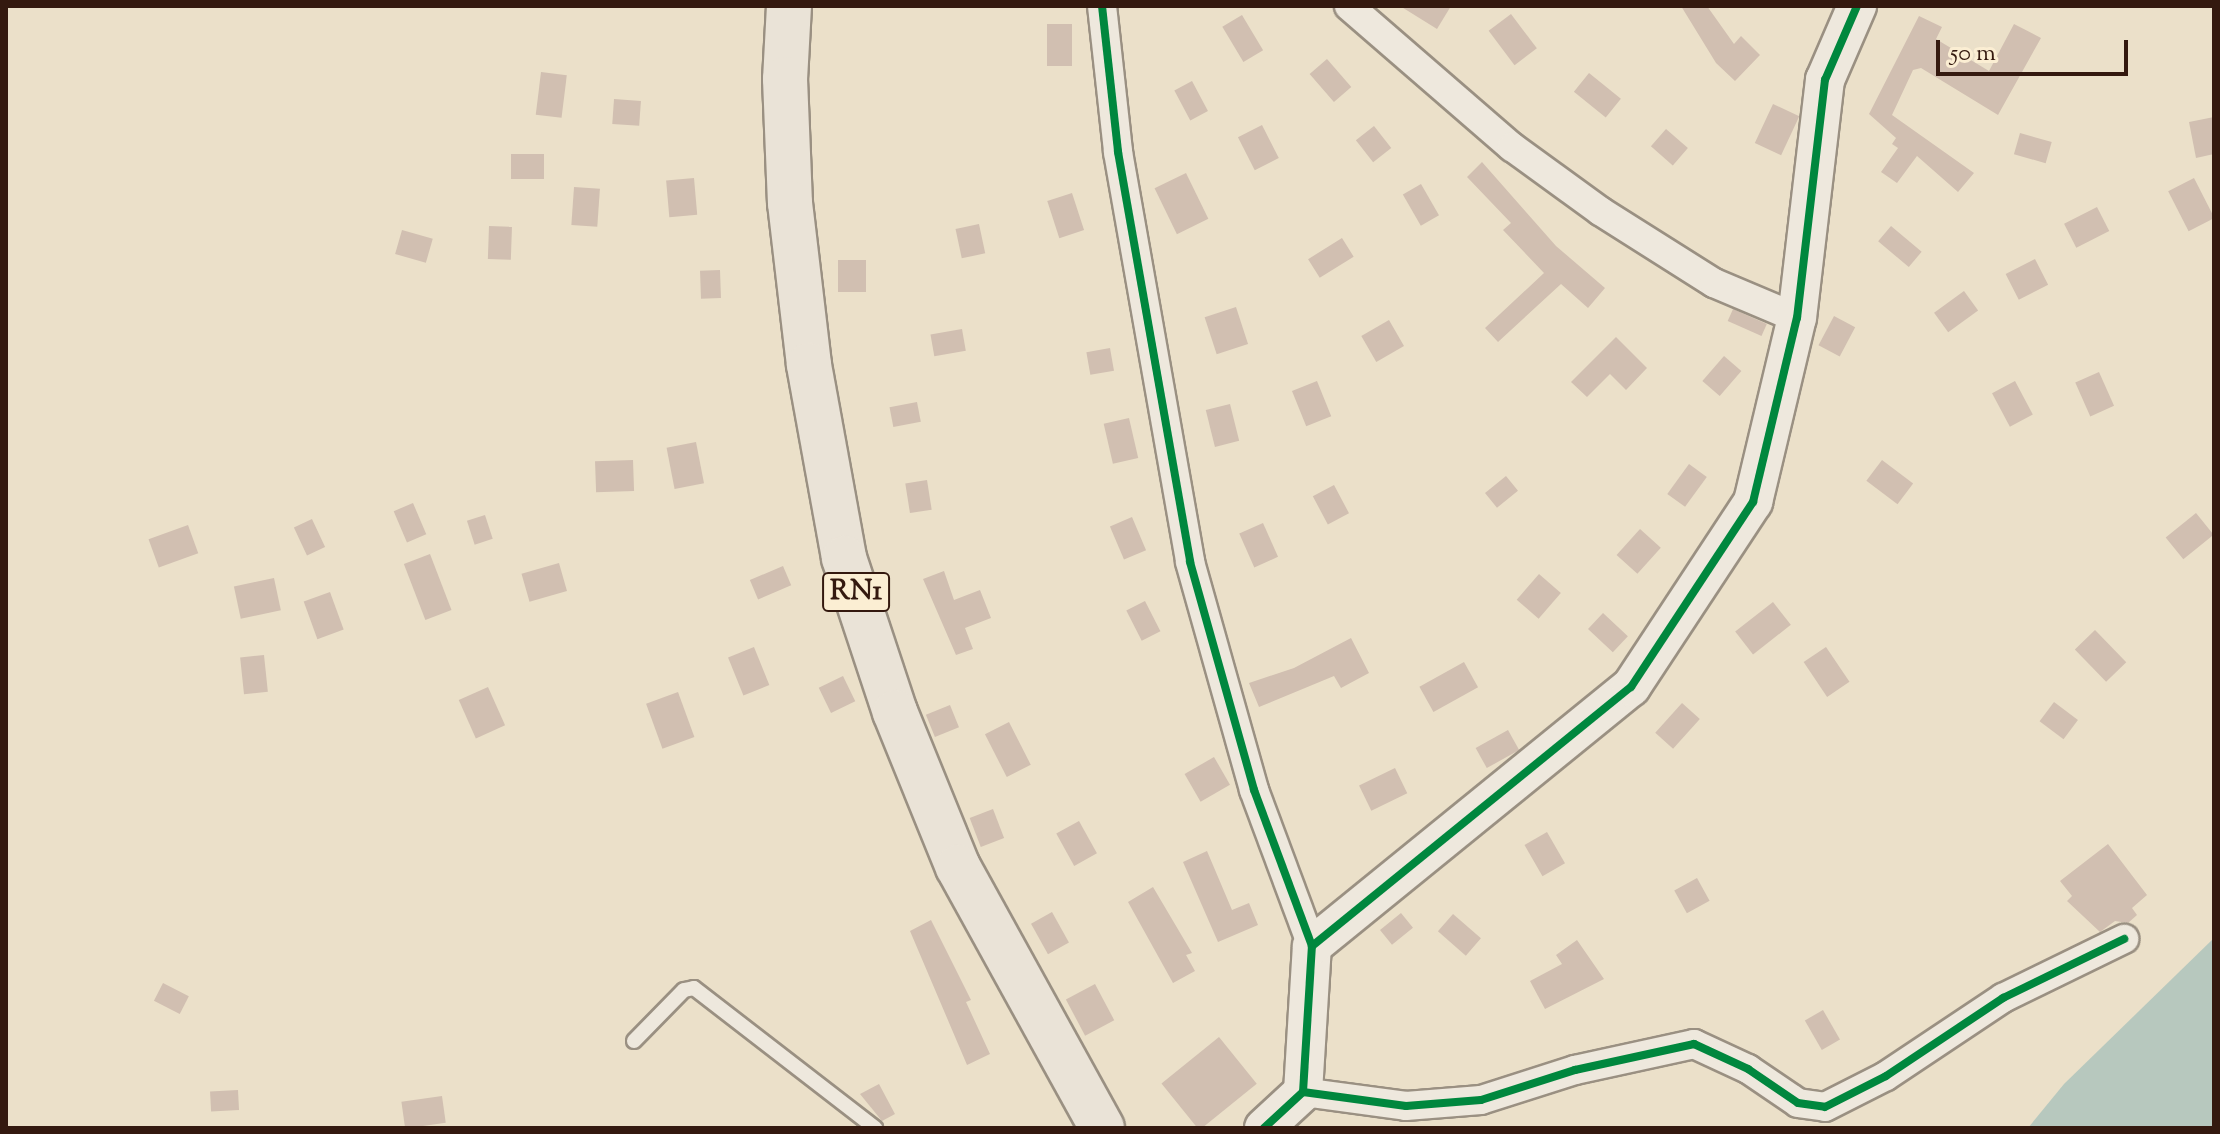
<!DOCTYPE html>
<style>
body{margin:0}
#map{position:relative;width:2220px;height:1134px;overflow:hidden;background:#ebe0c9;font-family:"Sorts Mill Goudy",serif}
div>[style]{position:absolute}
.water>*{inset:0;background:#b7c8be}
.building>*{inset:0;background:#d1bfb1;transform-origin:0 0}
.roads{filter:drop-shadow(2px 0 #9a9082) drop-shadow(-2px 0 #9a9082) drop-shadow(0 2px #9a9082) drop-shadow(0 -2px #9a9082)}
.lane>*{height:14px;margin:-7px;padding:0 7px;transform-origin:7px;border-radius:7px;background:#eee8dd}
.street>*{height:28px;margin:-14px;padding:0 14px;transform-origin:14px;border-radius:14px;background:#eee8dd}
.secondary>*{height:38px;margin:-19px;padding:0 19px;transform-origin:19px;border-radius:19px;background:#eee8dd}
.highway>*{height:44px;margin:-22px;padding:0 22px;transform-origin:22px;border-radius:22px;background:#eae3d7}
.cycleway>*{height:8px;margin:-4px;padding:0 4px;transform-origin:4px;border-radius:4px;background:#00873e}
span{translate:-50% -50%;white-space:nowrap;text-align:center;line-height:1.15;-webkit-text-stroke:8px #fbeed3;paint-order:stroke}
.shield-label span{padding:2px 6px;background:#fbeed3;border:2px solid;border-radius:6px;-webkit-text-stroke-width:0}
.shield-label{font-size:28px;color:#34190f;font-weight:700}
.frame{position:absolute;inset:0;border:8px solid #34190f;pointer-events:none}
.scale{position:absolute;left:1936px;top:40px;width:192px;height:36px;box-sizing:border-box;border:4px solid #34190f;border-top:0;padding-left:10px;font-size:24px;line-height:28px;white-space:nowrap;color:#34190f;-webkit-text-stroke:6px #fbeed3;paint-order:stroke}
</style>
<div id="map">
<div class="water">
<div style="clip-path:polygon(2214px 938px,2214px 1128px,2028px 1128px,2064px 1084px)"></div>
</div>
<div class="building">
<div style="clip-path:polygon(1400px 6px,1451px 6px,1437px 29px)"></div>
<div style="clip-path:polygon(1681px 6px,1707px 6px,1734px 44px,1741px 36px,1760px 55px,1735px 81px,1716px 63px)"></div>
<div style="left:1511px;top:14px;width:43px;height:28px;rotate:53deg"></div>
<div style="left:1242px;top:15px;width:41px;height:23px;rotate:59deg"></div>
<div style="clip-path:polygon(1919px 16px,1942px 27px,1936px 39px,1989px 71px,2014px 24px,2041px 38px,1998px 115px,1921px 68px,1913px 70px,1892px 115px,1974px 173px,1958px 192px,1917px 156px,1897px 183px,1881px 172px,1898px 148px,1892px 144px,1896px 138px,1869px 114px)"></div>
<div style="left:1047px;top:24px;width:25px;height:42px"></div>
<div style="left:1327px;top:59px;width:37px;height:23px;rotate:49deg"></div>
<div style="left:541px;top:72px;width:26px;height:43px;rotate:7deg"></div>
<div style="left:1589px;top:73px;width:41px;height:24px;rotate:39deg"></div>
<div style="left:1192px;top:81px;width:34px;height:20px;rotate:62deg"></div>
<div style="left:614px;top:99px;width:27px;height:25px;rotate:4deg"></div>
<div style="left:1773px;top:104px;width:29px;height:43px;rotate:25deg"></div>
<div style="clip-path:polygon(2214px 117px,2214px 154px,2196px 158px,2189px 122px)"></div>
<div style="left:1262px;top:125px;width:37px;height:27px;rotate:63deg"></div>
<div style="left:1374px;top:126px;width:28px;height:23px;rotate:52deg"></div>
<div style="left:1666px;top:129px;width:29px;height:23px;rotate:41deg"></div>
<div style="left:2020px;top:133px;width:33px;height:22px;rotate:16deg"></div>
<div style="left:511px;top:154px;width:33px;height:25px"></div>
<div style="clip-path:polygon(1482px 162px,1556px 246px,1605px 288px,1588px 308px,1561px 284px,1498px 342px,1485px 328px,1544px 273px,1503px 230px,1511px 223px,1467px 177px)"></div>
<div style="left:1186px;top:173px;width:51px;height:35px;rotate:64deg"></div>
<div style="left:694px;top:178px;width:37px;height:28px;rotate:85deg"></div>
<div style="left:2194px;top:178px;width:45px;height:29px;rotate:63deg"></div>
<div style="left:1421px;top:184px;width:36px;height:21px;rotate:60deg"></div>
<div style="left:574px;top:187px;width:26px;height:38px;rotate:4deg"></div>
<div style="left:1072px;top:193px;width:39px;height:26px;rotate:72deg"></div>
<div style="left:2097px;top:207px;width:27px;height:37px;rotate:63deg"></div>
<div style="left:979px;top:224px;width:30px;height:24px;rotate:78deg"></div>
<div style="left:489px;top:226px;width:23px;height:33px;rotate:2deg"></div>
<div style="left:1891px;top:226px;width:40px;height:20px;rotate:40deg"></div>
<div style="left:402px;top:230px;width:32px;height:25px;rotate:16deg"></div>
<div style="left:1342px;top:238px;width:22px;height:40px;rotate:58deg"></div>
<div style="left:2035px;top:259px;width:29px;height:33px;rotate:63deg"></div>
<div style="left:838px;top:260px;width:28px;height:32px"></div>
<div style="left:720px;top:270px;width:28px;height:20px;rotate:88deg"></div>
<div style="left:1964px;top:291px;width:24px;height:37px;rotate:54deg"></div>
<div style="left:1236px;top:307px;width:39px;height:33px;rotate:72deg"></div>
<div style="left:1733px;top:309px;width:37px;height:13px;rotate:24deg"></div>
<div style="left:1834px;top:316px;width:24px;height:33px;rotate:28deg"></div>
<div style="left:1389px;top:320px;width:30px;height:32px;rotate:60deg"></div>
<div style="left:962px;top:329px;width:22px;height:32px;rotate:80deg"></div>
<div style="clip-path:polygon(1616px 337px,1647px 368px,1626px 390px,1610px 374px,1587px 397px,1571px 382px)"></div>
<div style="left:1110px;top:348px;width:23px;height:24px;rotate:80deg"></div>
<div style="left:1724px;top:356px;width:23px;height:33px;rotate:41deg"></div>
<div style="left:2099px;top:372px;width:37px;height:26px;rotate:66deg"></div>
<div style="left:1317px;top:381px;width:38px;height:27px;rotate:68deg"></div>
<div style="left:2015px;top:381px;width:38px;height:26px;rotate:62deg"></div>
<div style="left:917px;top:402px;width:20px;height:28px;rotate:79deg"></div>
<div style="left:1230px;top:404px;width:38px;height:25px;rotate:76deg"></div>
<div style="left:1129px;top:418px;width:41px;height:26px;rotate:77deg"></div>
<div style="left:696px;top:442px;width:42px;height:30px;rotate:79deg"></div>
<div style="left:633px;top:460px;width:31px;height:38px;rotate:88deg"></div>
<div style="left:1882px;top:460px;width:39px;height:26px;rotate:37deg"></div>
<div style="left:1689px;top:464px;width:22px;height:37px;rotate:36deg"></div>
<div style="left:1506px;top:476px;width:19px;height:27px;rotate:51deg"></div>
<div style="left:927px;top:480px;width:30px;height:22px;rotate:81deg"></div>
<div style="left:1334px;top:485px;width:32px;height:24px;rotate:62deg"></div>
<div style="left:413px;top:503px;width:34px;height:21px;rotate:67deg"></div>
<div style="left:2196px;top:513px;width:28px;height:39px;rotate:51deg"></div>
<div style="left:485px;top:515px;width:25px;height:19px;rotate:72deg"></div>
<div style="left:1132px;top:517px;width:36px;height:24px;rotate:67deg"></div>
<div style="left:312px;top:519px;width:31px;height:20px;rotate:65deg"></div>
<div style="left:1263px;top:523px;width:37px;height:26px;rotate:66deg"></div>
<div style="left:188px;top:525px;width:30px;height:42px;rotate:70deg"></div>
<div style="left:1640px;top:529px;width:28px;height:35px;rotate:42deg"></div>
<div style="left:430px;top:554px;width:60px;height:28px;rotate:69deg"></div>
<div style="left:559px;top:563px;width:29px;height:39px;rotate:74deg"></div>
<div style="left:783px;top:566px;width:21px;height:36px;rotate:67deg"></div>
<div style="clip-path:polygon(944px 571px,954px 600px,980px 590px,991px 618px,965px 628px,973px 649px,956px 655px,923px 579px)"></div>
<div style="left:1539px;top:574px;width:29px;height:34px;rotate:41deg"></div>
<div style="left:274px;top:578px;width:33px;height:41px;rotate:78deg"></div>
<div style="left:330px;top:592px;width:40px;height:28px;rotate:70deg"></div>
<div style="left:1145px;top:601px;width:34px;height:21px;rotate:63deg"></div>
<div style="left:1773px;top:602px;width:29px;height:48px;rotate:52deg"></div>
<div style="left:1603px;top:613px;width:34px;height:22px;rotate:43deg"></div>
<div style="left:2095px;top:630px;width:45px;height:28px;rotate:46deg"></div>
<div style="clip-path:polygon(1351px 638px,1369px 673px,1341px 688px,1334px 676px,1259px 707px,1249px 683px,1294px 668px)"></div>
<div style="left:754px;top:647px;width:41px;height:28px;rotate:68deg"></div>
<div style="left:1826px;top:647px;width:42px;height:27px;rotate:56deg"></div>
<div style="left:264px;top:655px;width:37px;height:24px;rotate:84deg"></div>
<div style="left:1464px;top:662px;width:29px;height:51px;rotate:61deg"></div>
<div style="left:843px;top:676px;width:28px;height:27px;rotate:64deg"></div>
<div style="left:488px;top:687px;width:42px;height:32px;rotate:66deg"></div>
<div style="left:678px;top:692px;width:48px;height:34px;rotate:70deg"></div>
<div style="left:2054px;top:702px;width:30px;height:24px;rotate:37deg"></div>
<div style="left:1682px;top:703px;width:24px;height:40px;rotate:42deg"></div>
<div style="left:950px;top:705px;width:24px;height:26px;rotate:68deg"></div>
<div style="left:1009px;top:722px;width:48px;height:27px;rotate:63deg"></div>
<div style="left:1508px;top:730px;width:23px;height:37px;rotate:61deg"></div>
<div style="left:1214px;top:757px;width:32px;height:34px;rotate:60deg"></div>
<div style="left:1395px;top:768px;width:28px;height:40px;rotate:64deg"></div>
<div style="left:993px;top:809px;width:31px;height:25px;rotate:69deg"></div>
<div style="left:1079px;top:821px;width:37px;height:26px;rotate:61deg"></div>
<div style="left:1547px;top:832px;width:36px;height:26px;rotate:60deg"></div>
<div style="clip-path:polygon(2108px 844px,2147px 895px,2132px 908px,2137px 915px,2128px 923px,2115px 921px,2100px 932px,2067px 901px,2072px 896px,2060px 881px)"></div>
<div style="clip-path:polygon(1207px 851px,1232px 910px,1249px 903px,1258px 925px,1218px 942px,1183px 862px)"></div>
<div style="left:1697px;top:878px;width:26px;height:26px;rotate:61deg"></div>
<div style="clip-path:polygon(1153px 887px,1192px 953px,1186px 955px,1195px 971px,1173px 983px,1128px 902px)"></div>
<div style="left:1052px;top:912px;width:35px;height:24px;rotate:61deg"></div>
<div style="left:1401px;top:913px;width:19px;height:27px;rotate:51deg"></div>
<div style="left:1453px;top:914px;width:37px;height:23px;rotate:41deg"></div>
<div style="clip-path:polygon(931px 920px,971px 1000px,966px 1002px,990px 1054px,967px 1065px,910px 931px)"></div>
<div style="clip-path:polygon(1577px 940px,1604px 979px,1545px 1009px,1530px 981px,1562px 964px,1556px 955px)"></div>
<div style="left:163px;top:983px;width:29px;height:20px;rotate:27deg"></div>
<div style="left:1095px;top:984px;width:41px;height:33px;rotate:62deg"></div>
<div style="left:1823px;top:1010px;width:34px;height:21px;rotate:60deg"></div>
<div style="left:1219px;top:1037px;width:60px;height:74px;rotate:51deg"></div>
<div style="clip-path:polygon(879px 1084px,895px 1114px,882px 1121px,860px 1094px)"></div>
<div style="left:238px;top:1090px;width:20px;height:28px;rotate:87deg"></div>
<div style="left:442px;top:1096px;width:27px;height:41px;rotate:82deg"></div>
</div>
<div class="roads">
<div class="lane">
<div style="left:634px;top:1041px;width:71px;rotate:-45.6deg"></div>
<div style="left:684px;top:990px;width:10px;rotate:-11deg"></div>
<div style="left:694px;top:988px;width:229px;rotate:37.7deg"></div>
</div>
<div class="street">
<div style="left:1102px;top:6px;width:147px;rotate:83.7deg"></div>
<div style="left:1118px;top:152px;width:416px;rotate:80deg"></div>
<div style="left:1190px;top:562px;width:237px;rotate:74.3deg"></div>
<div style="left:1254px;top:790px;width:166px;rotate:69.6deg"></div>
<div style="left:1349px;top:6px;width:216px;rotate:40.9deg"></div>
<div style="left:1512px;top:147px;width:109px;rotate:36deg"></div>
<div style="left:1600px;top:211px;width:135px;rotate:32.3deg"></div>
<div style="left:1714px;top:283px;width:90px;rotate:22.9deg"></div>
<div style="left:1303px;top:1092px;width:104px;rotate:7.7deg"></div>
<div style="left:1406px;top:1106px;width:75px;rotate:-4.6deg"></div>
<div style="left:1481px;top:1100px;width:99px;rotate:-17.7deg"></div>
<div style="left:1575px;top:1070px;width:122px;rotate:-12.3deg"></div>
<div style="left:1694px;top:1044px;width:60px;rotate:24.8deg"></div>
<div style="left:1748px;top:1069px;width:60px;rotate:34.2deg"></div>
<div style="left:1798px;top:1103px;width:27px;rotate:8deg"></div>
<div style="left:1825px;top:1107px;width:68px;rotate:-26.9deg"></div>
<div style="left:1886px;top:1076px;width:141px;rotate:-33.7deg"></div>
<div style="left:2003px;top:998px;width:135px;rotate:-26deg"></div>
</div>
<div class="secondary">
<div style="left:1264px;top:1128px;width:53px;rotate:-42.7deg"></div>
<div style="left:1303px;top:1092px;width:146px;rotate:-86.5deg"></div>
<div style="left:1312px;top:946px;width:411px;rotate:-39.1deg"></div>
<div style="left:1631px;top:687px;width:222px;rotate:-56.6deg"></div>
<div style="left:1753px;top:502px;width:189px;rotate:-76.6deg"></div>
<div style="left:1797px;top:318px;width:240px;rotate:-83.3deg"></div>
<div style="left:1825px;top:80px;width:81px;rotate:-66.6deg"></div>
</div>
<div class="highway">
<div style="left:789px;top:6px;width:73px;rotate:93.1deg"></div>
<div style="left:785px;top:79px;width:124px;rotate:87.7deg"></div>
<div style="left:790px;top:203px;width:163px;rotate:83.3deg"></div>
<div style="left:809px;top:365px;width:196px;rotate:79.7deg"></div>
<div style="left:844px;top:558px;width:162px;rotate:71.7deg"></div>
<div style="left:895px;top:712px;width:167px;rotate:67.9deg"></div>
<div style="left:958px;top:867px;width:298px;rotate:61.1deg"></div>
</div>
</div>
<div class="cycleway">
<div style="left:1102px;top:6px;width:147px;rotate:83.7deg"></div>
<div style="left:1118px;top:152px;width:416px;rotate:80deg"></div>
<div style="left:1190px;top:562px;width:237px;rotate:74.3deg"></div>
<div style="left:1254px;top:790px;width:166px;rotate:69.6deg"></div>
<div style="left:1303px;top:1092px;width:104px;rotate:7.7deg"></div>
<div style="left:1406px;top:1106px;width:75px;rotate:-4.6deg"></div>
<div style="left:1481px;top:1100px;width:99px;rotate:-17.7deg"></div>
<div style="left:1575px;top:1070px;width:122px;rotate:-12.3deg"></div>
<div style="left:1694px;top:1044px;width:60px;rotate:24.8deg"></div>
<div style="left:1748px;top:1069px;width:60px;rotate:34.2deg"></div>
<div style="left:1798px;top:1103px;width:27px;rotate:8deg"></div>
<div style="left:1825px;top:1107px;width:68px;rotate:-26.9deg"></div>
<div style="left:1886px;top:1076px;width:141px;rotate:-33.7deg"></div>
<div style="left:2003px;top:998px;width:135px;rotate:-26deg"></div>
<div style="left:1264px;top:1128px;width:53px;rotate:-42.7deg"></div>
<div style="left:1303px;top:1092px;width:146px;rotate:-86.5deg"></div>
<div style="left:1312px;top:946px;width:411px;rotate:-39.1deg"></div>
<div style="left:1631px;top:687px;width:222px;rotate:-56.6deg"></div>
<div style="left:1753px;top:502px;width:189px;rotate:-76.6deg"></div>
<div style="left:1797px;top:318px;width:240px;rotate:-83.3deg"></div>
<div style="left:1825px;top:80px;width:81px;rotate:-66.6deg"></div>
</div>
<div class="shield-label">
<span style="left:856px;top:592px">RN1</span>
</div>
<div class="frame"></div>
<div class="scale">50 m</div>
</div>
